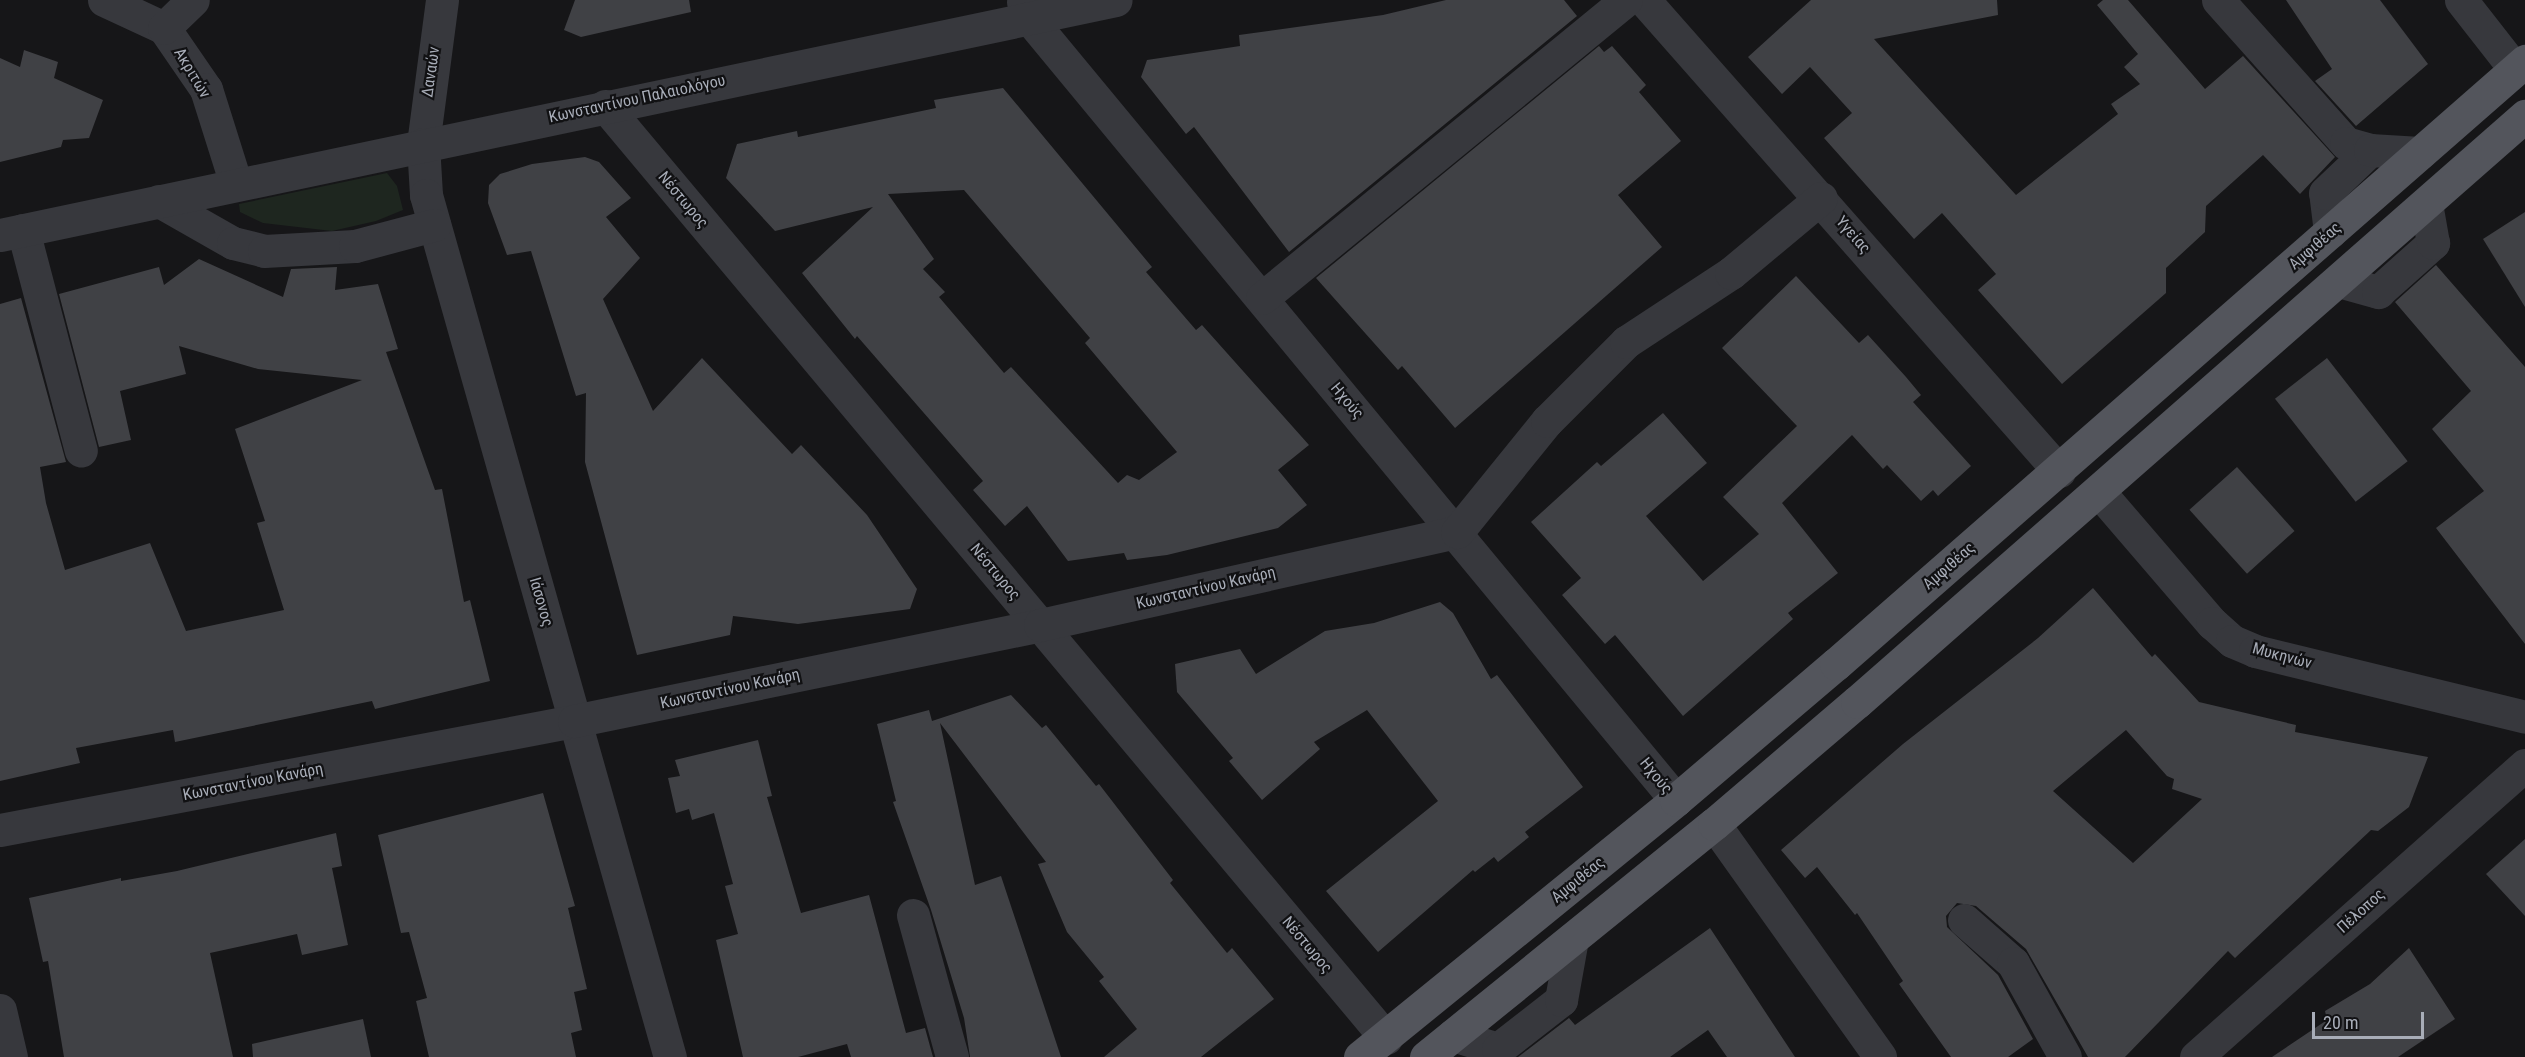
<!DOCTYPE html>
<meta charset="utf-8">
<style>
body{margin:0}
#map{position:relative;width:2525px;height:1057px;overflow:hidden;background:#161618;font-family:"Roboto Condensed",sans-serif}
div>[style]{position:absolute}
.green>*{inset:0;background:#1e261f}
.building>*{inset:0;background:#404145;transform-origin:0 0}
.minor>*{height:33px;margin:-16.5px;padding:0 16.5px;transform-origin:16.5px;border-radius:16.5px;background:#37383d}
.major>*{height:33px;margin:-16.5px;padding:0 16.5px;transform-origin:16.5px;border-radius:16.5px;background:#53555c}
span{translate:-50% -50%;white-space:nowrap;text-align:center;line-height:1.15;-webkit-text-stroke:4.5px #111113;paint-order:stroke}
.street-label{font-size:16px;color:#a8adb8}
.scale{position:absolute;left:2312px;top:1012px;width:112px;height:27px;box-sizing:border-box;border:3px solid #a8adb8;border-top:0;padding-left:8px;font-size:18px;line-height:21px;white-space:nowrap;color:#a8adb8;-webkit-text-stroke:4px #111113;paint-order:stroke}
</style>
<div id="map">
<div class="green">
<div style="clip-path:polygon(387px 173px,397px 186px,403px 210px,376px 221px,332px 231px,263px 223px,240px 212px,239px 204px)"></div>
</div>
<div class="building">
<div style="clip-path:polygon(575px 0,689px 0,691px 12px,581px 37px,564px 30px)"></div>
<div style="clip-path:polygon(1446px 0,1564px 0,1577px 16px,1289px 252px,1194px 127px,1186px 134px,1141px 77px,1147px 60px,1240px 46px,1239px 35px,1383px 15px)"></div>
<div style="clip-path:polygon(1811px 0,1997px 0,1998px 15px,1874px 39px,2016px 195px,2118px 114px,2111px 104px,2140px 84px,2124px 67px,2138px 54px,2097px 5px,2103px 0,2128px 0,2205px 89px,2243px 56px,2335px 157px,2300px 194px,2263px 155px,2206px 206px,2205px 232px,2166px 268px,2166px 293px,2062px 384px,1978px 290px,1996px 274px,1942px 213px,1914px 239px,1824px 138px,1852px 113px,1810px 67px,1782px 94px,1748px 57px)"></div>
<div style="clip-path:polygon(2286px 0,2380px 0,2428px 64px,2356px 126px,2315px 81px,2332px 69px)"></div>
<div style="clip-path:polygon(1599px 46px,1604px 52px,1612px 46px,1646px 85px,1639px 92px,1681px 141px,1618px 195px,1662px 247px,1455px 428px,1402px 366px,1398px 370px,1316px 278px)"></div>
<div style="clip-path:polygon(24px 50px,58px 62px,54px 78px,103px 100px,89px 138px,63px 140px,61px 147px,0 162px,0 58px,20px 67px)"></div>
<div style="clip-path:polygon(evenodd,1003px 88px,1152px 267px,1146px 272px,1196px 330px,1202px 325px,1309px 445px,1278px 470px,1307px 505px,1278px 528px,1167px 555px,1127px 560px,1124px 553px,1068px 561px,1027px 506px,1005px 526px,973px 490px,983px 481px,857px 336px,855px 339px,802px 273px,873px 207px,775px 231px,726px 178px,737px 144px,797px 131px,798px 137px,936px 108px,934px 100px,1003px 88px,964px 190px,1090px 338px,1085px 343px,1177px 452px,1139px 480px,1127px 475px,1118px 483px,1011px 367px,1004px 373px,939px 297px,945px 292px,923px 269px,934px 259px,888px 194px,964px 190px)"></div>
<div style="clip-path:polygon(585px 157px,599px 162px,631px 198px,606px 217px,640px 258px,603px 299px,653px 411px,702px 358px,792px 454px,801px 445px,867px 515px,917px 589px,910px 609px,798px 624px,733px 616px,730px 635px,637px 655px,585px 462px,586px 393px,576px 396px,531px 251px,507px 255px,488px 203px,489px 185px,500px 174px,532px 164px)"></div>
<div style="clip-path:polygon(2525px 212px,2525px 307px,2483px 239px)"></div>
<div style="clip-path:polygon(199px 259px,283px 297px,291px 269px,337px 267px,335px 290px,378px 284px,398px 349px,386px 352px,435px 490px,442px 489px,464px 602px,470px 600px,490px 681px,375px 709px,372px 701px,175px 742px,173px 730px,76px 748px,80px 763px,0 781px,0 304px,21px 298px,66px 462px,40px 467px,46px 503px,65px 570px,150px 543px,186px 631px,284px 610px,257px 523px,265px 521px,235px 429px,362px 380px,258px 369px,179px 346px,186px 374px,120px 391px,131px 440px,99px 447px,59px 294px,159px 267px,164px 285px)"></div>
<div style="clip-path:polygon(2436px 265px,2525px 367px,2525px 644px,2436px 528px,2484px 491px,2432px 429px,2471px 391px,2395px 302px)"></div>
<div style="clip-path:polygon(1796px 276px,1859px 343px,1868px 335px,1906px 377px,1921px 395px,1913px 402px,1971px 466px,1938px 496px,1933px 490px,1921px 501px,1887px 465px,1883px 469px,1852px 435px,1782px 503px,1838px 573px,1788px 613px,1793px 619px,1683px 716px,1615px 635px,1605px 644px,1562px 595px,1581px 578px,1531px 522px,1597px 462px,1601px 466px,1663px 413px,1707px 463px,1646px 516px,1703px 581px,1759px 534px,1723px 497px,1797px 426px,1722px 348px)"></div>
<div style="left:2327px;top:358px;width:131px;height:66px;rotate:52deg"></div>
<div style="left:2237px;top:467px;width:86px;height:64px;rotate:48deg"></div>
<div style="clip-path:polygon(evenodd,2093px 588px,2152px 657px,2155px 654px,2199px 702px,2296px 725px,2295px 732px,2428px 757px,2409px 807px,2378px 831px,2371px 830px,2235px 958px,2228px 951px,2125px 1057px,2088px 1057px,2026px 949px,1976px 906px,1957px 903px,1946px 916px,1947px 927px,1998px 975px,2033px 1039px,2008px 1057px,1951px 1057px,1899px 984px,1903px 981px,1857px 913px,1855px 915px,1817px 867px,1805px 878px,1781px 850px,1903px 744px,2038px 638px,2093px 588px,2126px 730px,2167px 776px,2174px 779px,2172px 789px,2202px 799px,2133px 863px,2053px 791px,2126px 730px)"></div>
<div style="clip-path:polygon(1440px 602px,1453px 613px,1491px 679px,1497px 675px,1583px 787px,1525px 832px,1529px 837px,1498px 862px,1494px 857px,1475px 872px,1473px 870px,1378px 952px,1326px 891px,1438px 801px,1367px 710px,1314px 742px,1320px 749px,1262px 800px,1229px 761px,1233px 758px,1177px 692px,1175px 664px,1240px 649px,1256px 674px,1325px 631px,1374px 623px)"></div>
<div style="clip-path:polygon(1011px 695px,1042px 728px,1046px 725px,1096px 786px,1099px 784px,1173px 880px,1170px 883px,1227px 953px,1232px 948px,1274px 999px,1201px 1057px,1104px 1057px,1137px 1029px,1099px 981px,1104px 977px,1067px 932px,1038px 864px,1046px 862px,940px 723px,975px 885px,1001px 876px,1061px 1057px,970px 1057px,964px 1018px,931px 910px,893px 802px,896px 801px,877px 724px,929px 710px,932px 721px)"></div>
<div style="clip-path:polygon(758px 740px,772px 796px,767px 797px,801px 913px,869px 895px,906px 1033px,925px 1028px,933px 1057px,851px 1057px,847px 1044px,798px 1057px,743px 1057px,716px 940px,738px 934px,725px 886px,733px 884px,714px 813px,692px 820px,689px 809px,676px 813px,668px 778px,680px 776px,675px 760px)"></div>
<div style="clip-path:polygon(543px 793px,575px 906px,568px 908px,587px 989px,574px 992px,582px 1030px,571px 1033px,576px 1057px,429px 1057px,416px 1001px,427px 998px,409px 932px,401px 933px,378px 835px)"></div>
<div style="clip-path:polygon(336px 833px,342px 866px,332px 868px,348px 945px,302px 955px,297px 934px,210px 953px,233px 1057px,64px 1057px,48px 961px,43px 962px,29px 898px,121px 878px,121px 881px,177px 871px)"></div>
<div style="clip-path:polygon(2525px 839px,2525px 916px,2486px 874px)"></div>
<div style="clip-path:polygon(1710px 928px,1795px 1057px,1727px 1057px,1708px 1030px,1670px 1057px,1518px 1057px,1569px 1018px,1575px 1025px)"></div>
<div style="clip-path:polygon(2409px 948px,2455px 1019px,2398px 1057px,2272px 1057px,2327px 1020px,2325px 1011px,2370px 984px)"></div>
<div style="clip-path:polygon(363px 1019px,371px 1057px,253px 1057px,252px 1044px)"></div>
</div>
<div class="minor">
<div style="left:104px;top:0;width:66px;rotate:25deg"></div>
<div style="left:164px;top:28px;width:74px;rotate:55.5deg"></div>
<div style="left:206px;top:89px;width:100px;rotate:72.5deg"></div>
<div style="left:442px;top:0;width:145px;rotate:97.5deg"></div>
<div style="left:423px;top:144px;width:51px;rotate:86.6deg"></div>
<div style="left:426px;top:195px;width:896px;rotate:74.2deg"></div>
<div style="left:1644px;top:0;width:628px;rotate:48.62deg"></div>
<div style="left:2218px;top:0;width:192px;rotate:48.2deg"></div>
<div style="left:2346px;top:143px;width:25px;rotate:16deg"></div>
<div style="left:2461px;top:0;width:88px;rotate:52deg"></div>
<div style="left:1023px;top:2px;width:17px;rotate:69deg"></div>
<div style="left:1029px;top:18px;width:1015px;rotate:50.4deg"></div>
<div style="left:164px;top:28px;width:40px;rotate:-44deg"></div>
<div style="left:605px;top:106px;width:1216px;rotate:50.04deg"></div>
<div style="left:159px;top:201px;width:85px;rotate:29.6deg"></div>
<div style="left:233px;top:243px;width:32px;rotate:14deg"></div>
<div style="left:264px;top:251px;width:91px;rotate:-3.1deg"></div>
<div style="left:355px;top:246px;width:82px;rotate:-14.9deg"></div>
<div style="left:23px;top:230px;width:228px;rotate:75.3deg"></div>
<div style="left:2330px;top:232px;width:39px;rotate:-97deg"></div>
<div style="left:2325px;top:193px;width:62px;rotate:-43.7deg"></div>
<div style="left:2370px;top:150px;width:50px;rotate:3.4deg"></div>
<div style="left:0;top:235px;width:1140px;rotate:-11.89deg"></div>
<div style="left:2339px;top:281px;width:41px;rotate:15.8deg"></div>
<div style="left:2378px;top:292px;width:74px;rotate:-41.7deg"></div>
<div style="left:2433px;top:243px;width:40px;rotate:-100deg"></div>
<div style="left:1262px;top:298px;width:470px;rotate:-39.3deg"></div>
<div style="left:2100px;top:493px;width:172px;rotate:49.3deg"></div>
<div style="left:2212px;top:623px;width:27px;rotate:42deg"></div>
<div style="left:2232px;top:641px;width:25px;rotate:23deg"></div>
<div style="left:2255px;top:651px;width:278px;rotate:13.7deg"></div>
<div style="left:1714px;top:824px;width:286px;rotate:54.5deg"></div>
<div style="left:0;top:830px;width:584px;rotate:-10.75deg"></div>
<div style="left:574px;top:721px;width:476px;rotate:-11.6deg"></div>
<div style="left:1040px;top:625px;width:427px;rotate:-12.6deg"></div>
<div style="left:1457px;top:532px;width:143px;rotate:-51deg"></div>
<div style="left:1547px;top:421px;width:112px;rotate:-45deg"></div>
<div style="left:1626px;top:342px;width:126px;rotate:-33.3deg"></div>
<div style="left:1731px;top:273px;width:117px;rotate:-39.8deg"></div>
<div style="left:913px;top:915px;width:147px;rotate:74.6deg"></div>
<div style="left:1964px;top:920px;width:65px;rotate:41.3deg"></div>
<div style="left:2013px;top:963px;width:107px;rotate:61deg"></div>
<div style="left:0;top:1010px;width:48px;rotate:76.8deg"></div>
<div style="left:1453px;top:1035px;width:47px;rotate:17.3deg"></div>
<div style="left:1498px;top:1049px;width:80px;rotate:-37.9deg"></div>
<div style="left:1561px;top:1000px;width:62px;rotate:-79.8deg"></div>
<div style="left:2196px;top:1057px;width:440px;rotate:-41.6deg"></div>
</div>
<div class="major">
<div style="left:1360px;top:1057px;width:407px;rotate:-39.1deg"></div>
<div style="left:1676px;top:800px;width:210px;rotate:-40.4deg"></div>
<div style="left:1836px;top:664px;width:916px;rotate:-41.19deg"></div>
<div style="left:1426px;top:1057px;width:370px;rotate:-39deg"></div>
<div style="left:1714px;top:824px;width:188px;rotate:-40.5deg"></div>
<div style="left:1857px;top:702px;width:889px;rotate:-41.26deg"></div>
</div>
<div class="street-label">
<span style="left:431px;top:72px;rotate:-82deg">Δαναών</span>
<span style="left:192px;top:73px;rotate:59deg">Ακριτών</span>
<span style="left:637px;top:99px;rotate:-12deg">Κωνσταντίνου Παλαιολόγου</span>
<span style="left:683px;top:200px;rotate:50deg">Νέστωρος</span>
<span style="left:1853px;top:235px;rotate:49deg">Υγείας</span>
<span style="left:2315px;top:246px;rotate:-41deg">Αμφιθέας</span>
<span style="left:1347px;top:401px;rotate:50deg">Ηχούς</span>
<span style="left:1949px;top:566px;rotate:-41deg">Αμφιθέας</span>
<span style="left:995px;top:572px;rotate:50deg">Νέστωρος</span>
<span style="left:1206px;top:588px;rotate:-13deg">Κωνσταντίνου Κανάρη</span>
<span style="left:541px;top:602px;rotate:74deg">Ιάσονος</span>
<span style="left:2282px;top:656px;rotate:15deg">Μυκηνών</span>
<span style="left:730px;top:689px;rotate:-12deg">Κωνσταντίνου Κανάρη</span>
<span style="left:1656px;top:776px;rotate:51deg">Ηχούς</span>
<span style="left:253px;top:782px;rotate:-11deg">Κωνσταντίνου Κανάρη</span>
<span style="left:1578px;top:880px;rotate:-39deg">Αμφιθέας</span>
<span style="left:2361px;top:911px;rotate:-42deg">Πέλοπος</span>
<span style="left:1307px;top:945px;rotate:50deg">Νέστωρος</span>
</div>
<div class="scale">20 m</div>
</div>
